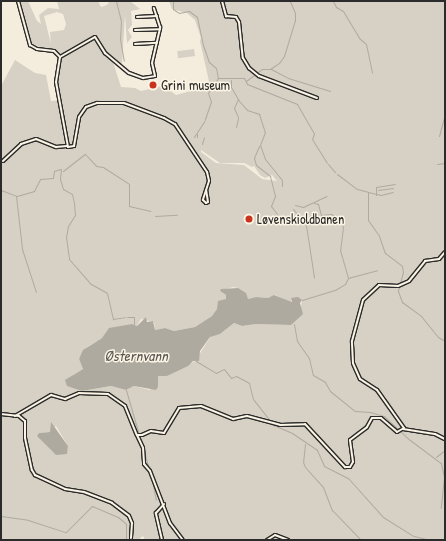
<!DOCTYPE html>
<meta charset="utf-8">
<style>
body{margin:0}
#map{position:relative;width:446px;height:541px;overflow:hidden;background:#f4edde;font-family:"Patrick Hand",sans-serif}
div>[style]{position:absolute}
.green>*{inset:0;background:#d6d1c4;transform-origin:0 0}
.water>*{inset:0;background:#afaaa0}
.stream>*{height:1px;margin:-0.5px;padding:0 0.5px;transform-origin:0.5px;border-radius:0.5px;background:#afaaa0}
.roads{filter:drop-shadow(1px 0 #2b2b2b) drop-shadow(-1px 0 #2b2b2b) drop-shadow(0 1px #2b2b2b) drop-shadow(0 -1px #2b2b2b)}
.minor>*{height:2px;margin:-1px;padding:0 1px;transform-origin:1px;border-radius:1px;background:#fcf5e5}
.dots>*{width:11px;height:11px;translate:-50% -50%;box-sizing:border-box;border:2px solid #fcf5e5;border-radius:50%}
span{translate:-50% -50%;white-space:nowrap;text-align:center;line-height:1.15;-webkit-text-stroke:3px #fcf5e5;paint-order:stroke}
.poi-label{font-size:14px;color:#2b2b2b}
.left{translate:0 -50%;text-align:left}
.water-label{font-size:15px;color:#595754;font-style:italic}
.frame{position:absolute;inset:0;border:2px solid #2b2b2b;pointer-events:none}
</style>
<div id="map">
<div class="green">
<div style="clip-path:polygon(evenodd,19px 1px,28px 1px,37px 21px,41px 24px,39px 15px,48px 8px,59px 9px,57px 1px,98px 1px,101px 7px,107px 5px,110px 1px,130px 1px,140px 9px,131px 11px,132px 25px,128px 30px,132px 37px,127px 43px,125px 15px,122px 64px,113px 62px,121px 87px,135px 88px,141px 91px,163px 86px,176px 95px,210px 86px,200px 41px,201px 38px,195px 20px,187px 13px,172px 9px,169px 1px,445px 1px,445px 540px,145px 540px,143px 536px,138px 540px,1px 540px,1px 86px,15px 60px,35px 73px,46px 75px,51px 101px,60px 100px,57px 81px,62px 58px,52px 49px,40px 48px,29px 41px,19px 1px,57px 12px,63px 14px,66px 24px,64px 30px,50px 32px,51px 44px,44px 16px,57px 12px,19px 1px,201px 150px,220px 163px,244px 163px,252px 167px,254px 166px,260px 175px,265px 178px,272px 175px,277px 181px,262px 179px,244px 165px,216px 163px,201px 152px,201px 150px,19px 1px,233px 287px,238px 288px,248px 299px,256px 297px,268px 298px,275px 295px,291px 302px,291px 299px,302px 300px,301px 307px,291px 325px,256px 324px,242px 326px,234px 323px,220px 334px,211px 336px,195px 361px,167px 376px,158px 376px,150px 390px,134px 386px,126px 390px,111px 386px,82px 391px,67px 384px,73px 375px,83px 369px,79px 359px,87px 347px,102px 338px,109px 330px,132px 324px,137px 326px,141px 319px,154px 322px,155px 330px,165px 328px,174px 331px,195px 327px,212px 316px,226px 299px,226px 295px,220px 291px,233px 287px,19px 1px,56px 426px,68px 446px,66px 454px,54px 453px,38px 436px,39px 433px,50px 432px,56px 426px)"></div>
<div style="left:194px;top:49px;width:7px;height:17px;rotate:82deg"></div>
</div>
<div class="water">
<div style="clip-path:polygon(238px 288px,246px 293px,248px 299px,256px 297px,268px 298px,274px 295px,292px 302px,291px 298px,298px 297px,302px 300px,300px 303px,303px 314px,291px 325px,256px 324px,242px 326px,234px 323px,220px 334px,210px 337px,200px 351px,199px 361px,193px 361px,188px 366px,167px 376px,158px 376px,158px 387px,156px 390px,134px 386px,126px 390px,111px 386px,82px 391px,67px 386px,65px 380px,83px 369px,79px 359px,83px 350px,102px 338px,109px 328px,132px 324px,137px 326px,146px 317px,147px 322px,153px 321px,155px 330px,165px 328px,174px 331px,195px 327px,212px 316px,217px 309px,218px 301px,226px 299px,226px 295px,220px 291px,221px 289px)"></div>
<div style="clip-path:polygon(51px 422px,68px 446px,67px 454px,56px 455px,37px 436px,39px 433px,50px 432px)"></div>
</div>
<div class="stream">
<div style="left:116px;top:1px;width:21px;rotate:76deg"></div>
<div style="left:121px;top:21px;width:18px;rotate:93deg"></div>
<div style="left:120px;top:39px;width:22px;rotate:80deg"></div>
<div style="left:173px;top:1px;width:8px;rotate:90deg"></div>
<div style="left:173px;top:9px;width:7px;rotate:34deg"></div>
<div style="left:179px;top:13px;width:10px;rotate:-11deg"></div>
<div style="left:189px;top:11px;width:10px;rotate:37deg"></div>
<div style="left:197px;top:17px;width:29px;rotate:78deg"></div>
<div style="left:203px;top:45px;width:18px;rotate:71deg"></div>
<div style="left:209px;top:62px;width:9px;rotate:41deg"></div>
<div style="left:216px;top:68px;width:10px;rotate:79deg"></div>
<div style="left:218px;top:78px;width:26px"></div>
<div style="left:244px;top:78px;width:7px;rotate:63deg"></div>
<div style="left:247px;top:84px;width:54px;rotate:21.8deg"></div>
<div style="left:297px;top:104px;width:34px;rotate:60deg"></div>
<div style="left:314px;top:134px;width:5px;rotate:112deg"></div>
<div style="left:312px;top:139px;width:28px;rotate:58deg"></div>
<div style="left:333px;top:1px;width:7px;rotate:63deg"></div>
<div style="left:336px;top:7px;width:8px;rotate:30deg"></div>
<div style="left:343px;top:11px;width:31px;rotate:59deg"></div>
<div style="left:359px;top:38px;width:9px;rotate:41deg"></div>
<div style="left:366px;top:44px;width:29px;rotate:78deg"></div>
<div style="left:271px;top:69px;width:19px;rotate:28deg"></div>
<div style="left:288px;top:78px;width:44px;rotate:17.2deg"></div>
<div style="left:231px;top:80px;width:7px;rotate:90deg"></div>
<div style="left:231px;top:87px;width:16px;rotate:60deg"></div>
<div style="left:239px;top:101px;width:12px;rotate:48deg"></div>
<div style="left:247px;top:110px;width:13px;rotate:18deg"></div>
<div style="left:259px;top:114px;width:19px;rotate:72deg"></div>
<div style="left:265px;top:132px;width:14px;rotate:111deg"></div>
<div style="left:260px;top:145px;width:15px;rotate:70deg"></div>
<div style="left:265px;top:159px;width:27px;rotate:51deg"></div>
<div style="left:282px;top:180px;width:6px;rotate:90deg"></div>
<div style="left:246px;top:81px;width:20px;rotate:-37deg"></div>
<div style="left:262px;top:69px;width:8px"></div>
<div style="left:270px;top:69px;width:11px;rotate:-34deg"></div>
<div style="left:279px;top:63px;width:9px;rotate:-54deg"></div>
<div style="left:284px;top:56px;width:37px;rotate:-73deg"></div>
<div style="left:295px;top:21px;width:8px;rotate:-90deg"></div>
<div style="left:295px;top:13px;width:13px;rotate:-113deg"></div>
<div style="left:238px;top:99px;width:10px;rotate:114deg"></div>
<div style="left:234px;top:108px;width:10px;rotate:66deg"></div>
<div style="left:205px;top:119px;width:18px;rotate:-71deg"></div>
<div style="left:211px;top:102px;width:9px;rotate:-108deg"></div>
<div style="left:208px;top:93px;width:18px;rotate:-56deg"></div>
<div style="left:236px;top:127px;width:9px;rotate:-77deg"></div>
<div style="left:439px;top:136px;width:23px;rotate:-75deg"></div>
<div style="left:194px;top:137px;width:20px;rotate:-57deg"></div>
<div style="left:197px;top:137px;width:3px;rotate:-90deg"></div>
<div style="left:202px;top:144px;width:7px;rotate:-74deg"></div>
<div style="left:259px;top:146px;width:13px;rotate:113deg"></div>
<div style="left:254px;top:158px;width:7px;rotate:74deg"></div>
<div style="left:256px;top:165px;width:18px;rotate:38deg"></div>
<div style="left:270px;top:176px;width:21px;rotate:76deg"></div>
<div style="left:275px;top:196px;width:11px;rotate:112deg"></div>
<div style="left:271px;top:206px;width:10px;rotate:53deg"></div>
<div style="left:328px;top:164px;width:11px;rotate:49deg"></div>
<div style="left:437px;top:164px;width:8px;rotate:-7deg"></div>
<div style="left:63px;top:171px;width:28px;rotate:-38deg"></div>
<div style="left:85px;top:154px;width:16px;rotate:47deg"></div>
<div style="left:96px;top:166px;width:7px;rotate:8deg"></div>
<div style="left:103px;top:167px;width:31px;rotate:33deg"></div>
<div style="left:129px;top:184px;width:22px;rotate:90deg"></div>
<div style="left:129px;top:206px;width:22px;rotate:13deg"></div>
<div style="left:337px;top:174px;width:25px;rotate:37deg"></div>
<div style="left:357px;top:189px;width:11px;rotate:15deg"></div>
<div style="left:368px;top:192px;width:28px;rotate:90deg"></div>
<div style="left:368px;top:220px;width:19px;rotate:55deg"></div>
<div style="left:379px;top:236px;width:18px;rotate:71deg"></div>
<div style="left:385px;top:253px;width:21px;rotate:37deg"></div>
<div style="left:402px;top:266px;width:6px;rotate:81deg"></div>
<div style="left:403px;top:272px;width:20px;rotate:105deg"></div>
<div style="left:398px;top:291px;width:12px;rotate:70deg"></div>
<div style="left:402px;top:302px;width:24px;rotate:36deg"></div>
<div style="left:421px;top:316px;width:27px;rotate:51deg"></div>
<div style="left:438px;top:337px;width:8px;rotate:30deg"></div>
<div style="left:1px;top:190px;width:17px;rotate:21deg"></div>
<div style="left:17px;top:196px;width:18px;rotate:-16deg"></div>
<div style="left:34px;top:191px;width:13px;rotate:-63deg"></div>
<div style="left:40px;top:179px;width:13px;rotate:-4deg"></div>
<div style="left:53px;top:178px;width:7px;rotate:-82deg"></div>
<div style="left:54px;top:171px;width:7px;rotate:-16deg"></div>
<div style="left:61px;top:169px;width:10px;rotate:96deg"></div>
<div style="left:60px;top:179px;width:10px;rotate:73deg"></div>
<div style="left:63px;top:189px;width:10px;rotate:29deg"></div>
<div style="left:72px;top:194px;width:9px;rotate:77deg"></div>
<div style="left:74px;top:203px;width:12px;rotate:85deg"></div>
<div style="left:75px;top:215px;width:13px;rotate:122deg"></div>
<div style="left:68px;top:226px;width:11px;rotate:100deg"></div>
<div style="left:66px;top:237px;width:22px;rotate:82deg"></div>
<div style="left:69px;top:259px;width:33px;rotate:49deg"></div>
<div style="left:91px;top:284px;width:18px;rotate:29deg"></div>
<div style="left:107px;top:293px;width:27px;rotate:77deg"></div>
<div style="left:113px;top:319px;width:12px;rotate:-9deg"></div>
<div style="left:378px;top:190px;width:15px;rotate:-8deg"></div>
<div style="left:368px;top:192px;width:13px;rotate:13deg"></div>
<div style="left:381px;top:195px;width:12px;rotate:-14deg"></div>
<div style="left:376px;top:195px;width:8px;rotate:-90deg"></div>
<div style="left:376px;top:187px;width:19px;rotate:-9deg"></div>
<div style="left:16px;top:196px;width:53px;rotate:83.5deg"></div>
<div style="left:22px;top:249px;width:45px;rotate:72deg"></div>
<div style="left:314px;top:203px;width:4px;rotate:14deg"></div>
<div style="left:318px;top:204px;width:11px;rotate:75deg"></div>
<div style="left:321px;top:215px;width:10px;rotate:-6deg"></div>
<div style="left:331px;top:214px;width:12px;rotate:31deg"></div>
<div style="left:341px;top:220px;width:7px;rotate:74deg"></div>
<div style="left:343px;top:227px;width:23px;rotate:97deg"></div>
<div style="left:340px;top:250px;width:29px;rotate:74deg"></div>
<div style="left:295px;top:205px;width:8px;rotate:14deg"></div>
<div style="left:303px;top:207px;width:26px;rotate:-25deg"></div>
<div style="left:293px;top:209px;width:21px;rotate:51deg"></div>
<div style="left:306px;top:225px;width:53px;rotate:81.3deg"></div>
<div style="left:155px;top:216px;width:22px;rotate:-3deg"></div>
<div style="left:302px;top:300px;width:34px;rotate:-17deg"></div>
<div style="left:335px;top:290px;width:12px;rotate:-31deg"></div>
<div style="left:345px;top:284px;width:7px;rotate:-63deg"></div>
<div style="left:348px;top:278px;width:30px;rotate:-15deg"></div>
<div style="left:127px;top:317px;width:7px"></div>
<div style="left:134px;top:317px;width:8px;rotate:90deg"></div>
<div style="left:294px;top:324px;width:17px;rotate:80deg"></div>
<div style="left:297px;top:341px;width:21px;rotate:55deg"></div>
<div style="left:309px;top:358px;width:17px;rotate:77deg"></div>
<div style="left:313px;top:375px;width:14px;rotate:30deg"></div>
<div style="left:325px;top:382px;width:10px;rotate:61deg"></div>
<div style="left:330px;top:391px;width:32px;rotate:39deg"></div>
<div style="left:355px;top:411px;width:15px;rotate:4deg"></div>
<div style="left:370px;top:412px;width:15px;rotate:16deg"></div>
<div style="left:384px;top:416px;width:35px;rotate:43deg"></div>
<div style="left:410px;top:440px;width:39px;rotate:37deg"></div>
<div style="left:441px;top:463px;width:14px;rotate:78deg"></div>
<div style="left:444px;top:477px;width:31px;rotate:96deg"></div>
<div style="left:196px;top:361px;width:23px;rotate:31deg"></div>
<div style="left:216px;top:373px;width:9px;rotate:-27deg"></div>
<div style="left:224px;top:369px;width:11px;rotate:52deg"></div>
<div style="left:231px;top:378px;width:5px;rotate:-22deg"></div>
<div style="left:236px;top:376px;width:15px;rotate:28deg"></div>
<div style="left:249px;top:383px;width:16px;rotate:76deg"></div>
<div style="left:253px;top:399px;width:28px;rotate:52deg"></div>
<div style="left:126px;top:390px;width:82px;rotate:73.8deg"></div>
<div style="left:271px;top:424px;width:23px;rotate:23deg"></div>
<div style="left:292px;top:433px;width:30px;rotate:34deg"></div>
<div style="left:317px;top:450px;width:17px;rotate:66deg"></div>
<div style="left:324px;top:466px;width:27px;rotate:27deg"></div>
<div style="left:348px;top:478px;width:52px;rotate:48.1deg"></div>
<div style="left:383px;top:517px;width:36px;rotate:32deg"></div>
<div style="left:414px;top:536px;width:16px;rotate:14deg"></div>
<div style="left:305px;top:444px;width:18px;rotate:96deg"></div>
<div style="left:303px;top:462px;width:5px;rotate:68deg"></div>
<div style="left:305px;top:467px;width:27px;rotate:48deg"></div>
<div style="left:323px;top:487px;width:25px;rotate:69deg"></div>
<div style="left:332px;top:510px;width:42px;rotate:46deg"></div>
<div style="left:436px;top:457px;width:11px;rotate:-38deg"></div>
<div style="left:152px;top:480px;width:20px;rotate:79deg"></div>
<div style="left:1px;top:516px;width:27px;rotate:8deg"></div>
<div style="left:28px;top:520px;width:40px;rotate:18deg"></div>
<div style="left:66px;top:532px;width:37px;rotate:-45deg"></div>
<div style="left:92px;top:506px;width:28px;rotate:23deg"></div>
<div style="left:118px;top:517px;width:11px;rotate:41deg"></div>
<div style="left:126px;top:524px;width:16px;rotate:90deg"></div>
</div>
<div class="roads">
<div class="minor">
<div style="left:18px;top:1px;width:46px;rotate:74.7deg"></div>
<div style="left:30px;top:45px;width:8px;rotate:30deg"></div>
<div style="left:37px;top:49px;width:17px;rotate:7deg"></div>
<div style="left:54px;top:51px;width:8px;rotate:45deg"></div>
<div style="left:222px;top:1px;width:16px;rotate:75deg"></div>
<div style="left:226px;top:16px;width:10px;rotate:6deg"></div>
<div style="left:236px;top:17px;width:6px;rotate:59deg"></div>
<div style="left:239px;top:22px;width:36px;rotate:84deg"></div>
<div style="left:243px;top:58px;width:12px;rotate:59deg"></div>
<div style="left:249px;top:68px;width:13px;rotate:39deg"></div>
<div style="left:259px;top:76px;width:62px;rotate:20.8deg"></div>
<div style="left:137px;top:17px;width:20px;rotate:-3deg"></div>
<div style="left:135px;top:30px;width:25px;rotate:-2deg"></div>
<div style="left:135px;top:44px;width:22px;rotate:-3deg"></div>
<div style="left:60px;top:57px;width:25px;rotate:99deg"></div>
<div style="left:56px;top:82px;width:66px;rotate:79.5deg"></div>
<div style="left:68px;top:147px;width:6px;rotate:-9deg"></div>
<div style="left:74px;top:146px;width:29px;rotate:-80deg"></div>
<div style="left:79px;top:117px;width:12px;rotate:-55deg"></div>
<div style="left:86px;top:107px;width:12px;rotate:-20deg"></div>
<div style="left:97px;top:103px;width:27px"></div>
<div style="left:124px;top:103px;width:43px;rotate:20.6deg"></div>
<div style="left:164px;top:118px;width:13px;rotate:29deg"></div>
<div style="left:175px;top:124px;width:58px;rotate:56.3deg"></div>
<div style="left:207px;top:172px;width:9px;rotate:77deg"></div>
<div style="left:209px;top:181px;width:20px;rotate:108deg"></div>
<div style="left:203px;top:200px;width:4px;rotate:45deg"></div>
<div style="left:206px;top:203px;width:2px;rotate:-27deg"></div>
<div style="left:208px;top:202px;width:12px;rotate:-99deg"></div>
<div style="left:60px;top:57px;width:40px;rotate:-29.7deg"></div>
<div style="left:95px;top:37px;width:19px;rotate:58deg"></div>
<div style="left:105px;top:53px;width:31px;rotate:40deg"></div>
<div style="left:129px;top:73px;width:15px;rotate:20deg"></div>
<div style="left:143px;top:78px;width:12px;rotate:-9deg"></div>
<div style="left:155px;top:76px;width:13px;rotate:-103deg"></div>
<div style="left:152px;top:63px;width:37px;rotate:-77deg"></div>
<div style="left:160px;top:27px;width:20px;rotate:-108deg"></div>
<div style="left:3px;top:161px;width:25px;rotate:-43deg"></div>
<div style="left:21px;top:144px;width:16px;rotate:-18deg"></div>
<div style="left:36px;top:139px;width:22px;rotate:22deg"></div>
<div style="left:56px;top:147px;width:11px;rotate:-5deg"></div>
<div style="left:1px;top:414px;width:18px;rotate:6deg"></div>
<div style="left:19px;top:416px;width:8px;rotate:40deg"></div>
<div style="left:25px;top:421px;width:17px;rotate:90deg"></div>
<div style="left:25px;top:438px;width:33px;rotate:78deg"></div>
<div style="left:32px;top:470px;width:6px;rotate:59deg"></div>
<div style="left:35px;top:475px;width:33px;rotate:25deg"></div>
<div style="left:65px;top:489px;width:19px;rotate:9deg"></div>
<div style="left:84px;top:492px;width:30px;rotate:21deg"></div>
<div style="left:112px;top:503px;width:21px;rotate:37deg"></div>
<div style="left:129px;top:516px;width:8px;rotate:67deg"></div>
<div style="left:132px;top:523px;width:15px;rotate:94deg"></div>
<div style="left:15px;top:416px;width:42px;rotate:-30.3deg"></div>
<div style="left:51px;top:395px;width:15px;rotate:16deg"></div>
<div style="left:65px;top:399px;width:15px;rotate:-23deg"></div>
<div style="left:79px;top:393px;width:29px;rotate:2deg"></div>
<div style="left:108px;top:394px;width:21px;rotate:35deg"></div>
<div style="left:125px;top:406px;width:31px;rotate:68deg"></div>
<div style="left:137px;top:435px;width:5px"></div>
<div style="left:142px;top:435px;width:10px;rotate:-24deg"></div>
<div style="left:151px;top:431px;width:13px;rotate:9deg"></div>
<div style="left:164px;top:433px;width:29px;rotate:-59deg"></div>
<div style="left:179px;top:408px;width:22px;rotate:-5deg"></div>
<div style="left:201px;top:406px;width:35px;rotate:22deg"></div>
<div style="left:233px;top:419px;width:14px;rotate:-12deg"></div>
<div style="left:247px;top:416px;width:34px;rotate:15deg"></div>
<div style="left:280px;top:425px;width:25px;rotate:-2deg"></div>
<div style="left:305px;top:424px;width:59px;rotate:47.1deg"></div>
<div style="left:345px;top:467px;width:5px"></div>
<div style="left:350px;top:467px;width:6px;rotate:-59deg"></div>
<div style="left:353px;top:462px;width:22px;rotate:-98deg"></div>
<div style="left:350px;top:440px;width:21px;rotate:-37deg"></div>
<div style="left:367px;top:427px;width:10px;rotate:-61deg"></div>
<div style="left:372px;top:418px;width:9px"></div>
<div style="left:381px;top:418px;width:21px;rotate:41deg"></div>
<div style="left:397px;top:432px;width:8px;rotate:-30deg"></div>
<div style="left:404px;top:428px;width:47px;rotate:-125.4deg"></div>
<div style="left:377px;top:390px;width:20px;rotate:-147deg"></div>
<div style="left:360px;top:379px;width:17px;rotate:-114deg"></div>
<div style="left:353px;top:363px;width:22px;rotate:-93deg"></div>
<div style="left:352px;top:341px;width:42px;rotate:-75deg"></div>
<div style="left:363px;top:300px;width:22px;rotate:-43deg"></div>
<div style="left:379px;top:285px;width:19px;rotate:3deg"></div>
<div style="left:398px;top:286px;width:12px;rotate:-24deg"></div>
<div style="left:409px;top:281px;width:26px;rotate:-51deg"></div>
<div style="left:425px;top:261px;width:14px;rotate:-8deg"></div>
<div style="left:439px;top:259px;width:9px;rotate:-49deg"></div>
<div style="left:403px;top:429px;width:32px;rotate:9deg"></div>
<div style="left:435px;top:434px;width:11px;rotate:27deg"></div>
<div style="left:137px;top:435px;width:14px;rotate:65deg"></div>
<div style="left:143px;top:448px;width:16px;rotate:86deg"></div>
<div style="left:144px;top:464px;width:9px;rotate:49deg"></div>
<div style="left:150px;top:471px;width:56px;rotate:69deg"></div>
<div style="left:170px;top:523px;width:21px;rotate:53deg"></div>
<div style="left:162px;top:540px;width:28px;rotate:-103deg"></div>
<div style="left:156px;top:513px;width:12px;rotate:-48deg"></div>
<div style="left:267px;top:540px;width:9px;rotate:-32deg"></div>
<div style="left:275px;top:535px;width:14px;rotate:21deg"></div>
</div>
</div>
<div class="dots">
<div style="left:153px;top:85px;background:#c8321e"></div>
<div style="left:249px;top:219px;background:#c8321e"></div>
</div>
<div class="poi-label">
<span class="left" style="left:161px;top:85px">Grini museum</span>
<span class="left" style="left:257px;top:219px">Løvenskioldbanen</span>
</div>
<div class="water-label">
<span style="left:136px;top:356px">Østernvann</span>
</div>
<div class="frame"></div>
</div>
